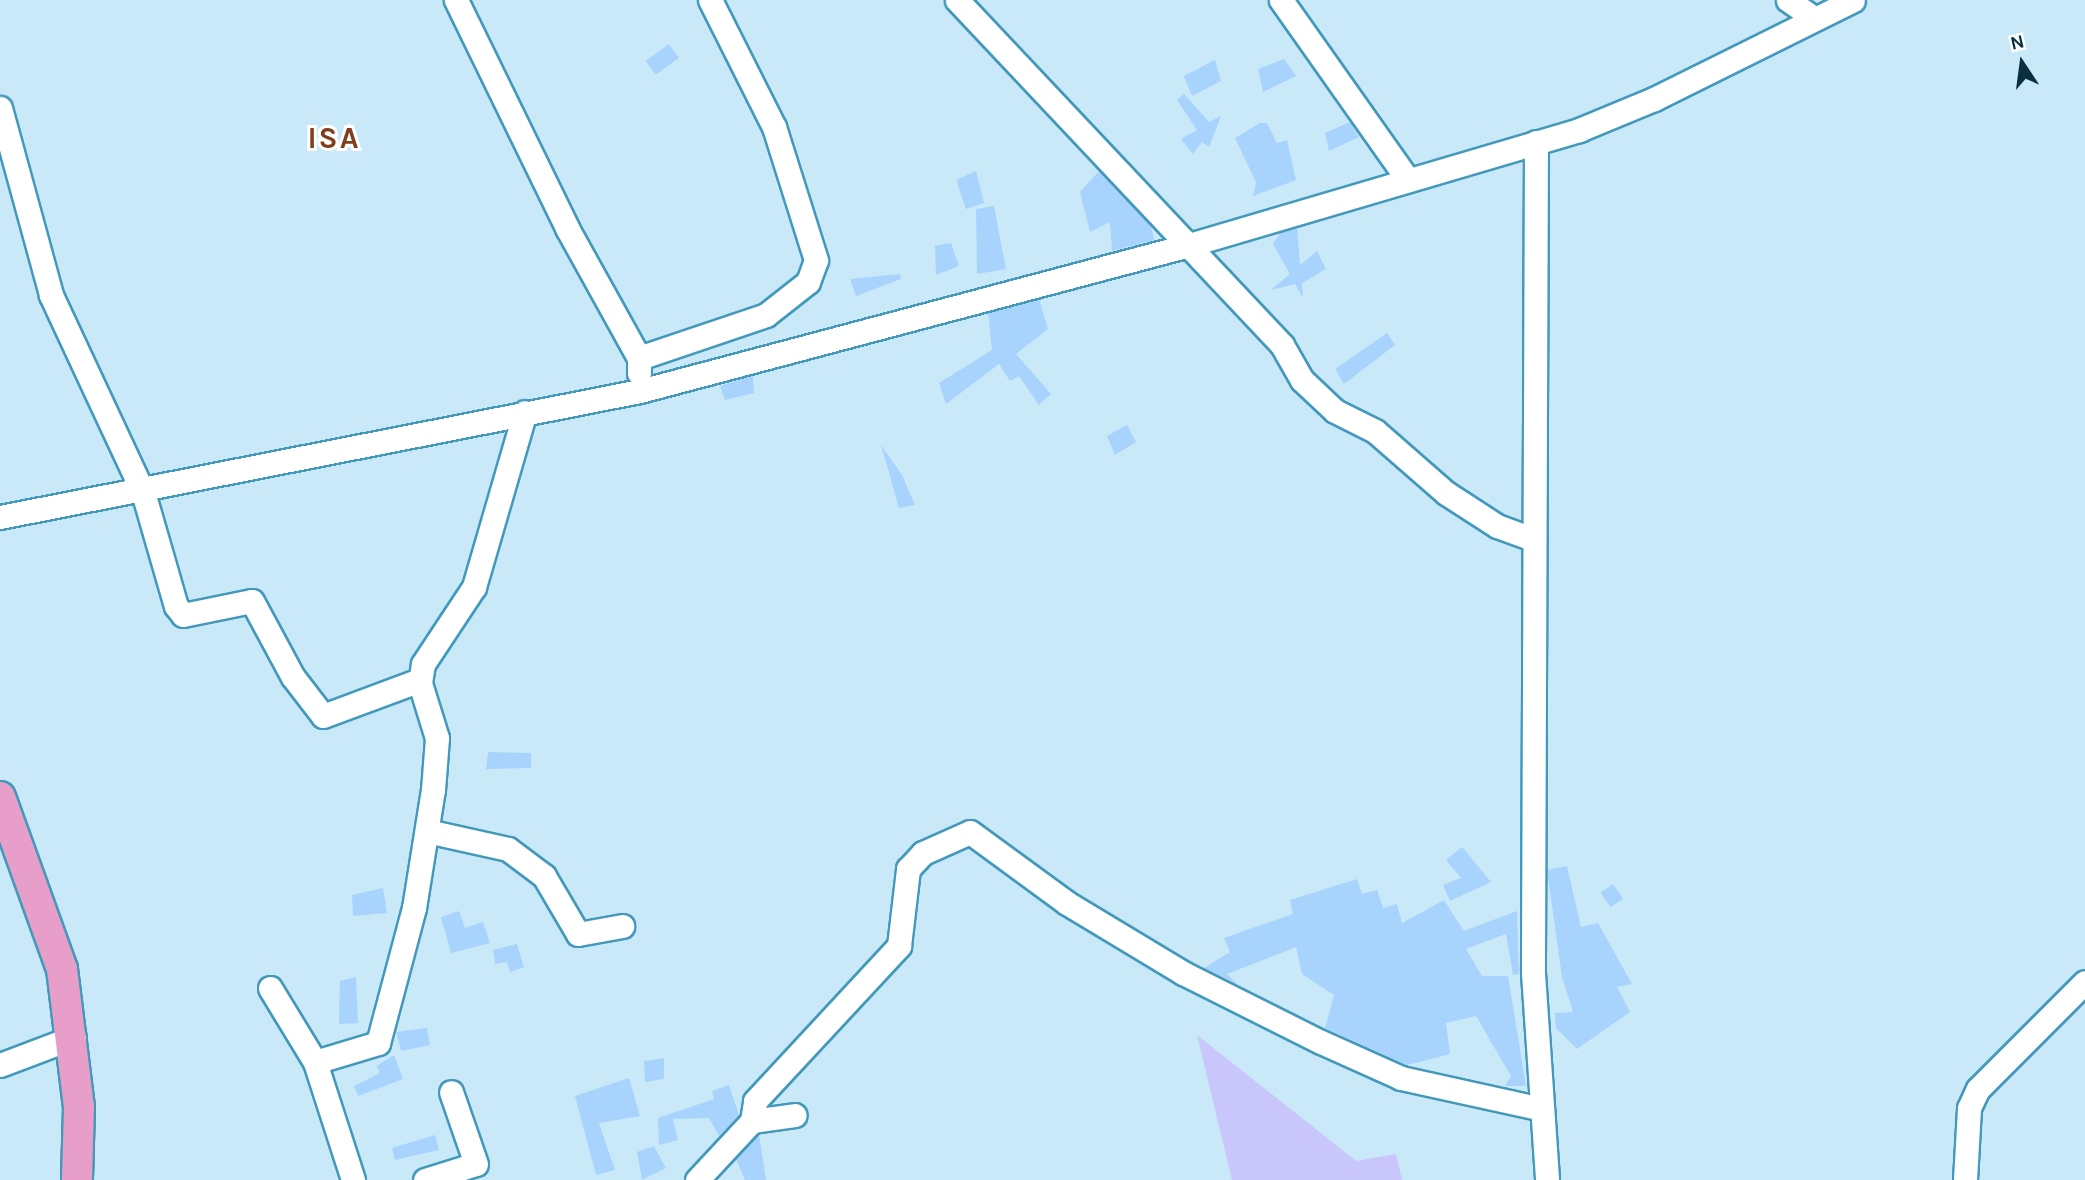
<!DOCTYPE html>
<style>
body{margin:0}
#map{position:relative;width:2085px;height:1180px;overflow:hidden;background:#cae9f8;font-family:Karla,sans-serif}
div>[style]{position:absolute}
.green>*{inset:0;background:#c9c6fc}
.building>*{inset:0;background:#a8d3fc;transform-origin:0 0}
.roads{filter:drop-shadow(2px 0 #4299bb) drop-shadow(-2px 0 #4299bb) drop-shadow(0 2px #4299bb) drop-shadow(0 -2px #4299bb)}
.minor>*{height:23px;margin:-11.5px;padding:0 11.5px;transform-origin:11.5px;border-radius:11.5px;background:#fff}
.major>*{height:30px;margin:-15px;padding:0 15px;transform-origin:15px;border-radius:15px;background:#e79ec8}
span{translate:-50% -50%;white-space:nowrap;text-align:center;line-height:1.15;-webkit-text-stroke:6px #fff;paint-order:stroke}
.district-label{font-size:30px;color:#7f3f1c;font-weight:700;letter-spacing:2px}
.north{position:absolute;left:1987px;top:28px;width:70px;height:70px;-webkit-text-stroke:5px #fff;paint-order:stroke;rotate:347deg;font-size:19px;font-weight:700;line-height:28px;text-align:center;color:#09303e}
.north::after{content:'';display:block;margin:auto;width:24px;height:32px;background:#09303e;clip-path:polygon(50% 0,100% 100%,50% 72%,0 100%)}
</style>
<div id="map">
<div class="green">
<div style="clip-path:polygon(1197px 1035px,1356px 1161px,1396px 1154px,1402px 1180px,1232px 1180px)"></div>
</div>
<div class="building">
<div style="left:669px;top:44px;width:17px;height:29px;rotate:54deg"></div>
<div style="clip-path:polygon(1284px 59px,1296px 76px,1263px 92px,1258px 69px)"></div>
<div style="clip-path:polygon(1215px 60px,1221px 81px,1192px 96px,1184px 76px)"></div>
<div style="clip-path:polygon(1184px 94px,1209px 122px,1221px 116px,1209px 147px,1202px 142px,1193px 154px,1181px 139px,1197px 130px,1177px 100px)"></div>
<div style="clip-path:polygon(1350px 122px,1359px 137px,1329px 151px,1325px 133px)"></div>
<div style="clip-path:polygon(1260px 123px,1267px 123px,1277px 143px,1287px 140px,1296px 180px,1253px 196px,1256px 182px,1235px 138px)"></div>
<div style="clip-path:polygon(976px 171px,984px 203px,966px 209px,956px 180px)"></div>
<div style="clip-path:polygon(1099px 171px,1151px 226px,1154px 240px,1112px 251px,1110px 222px,1090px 232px,1080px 192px)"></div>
<div style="clip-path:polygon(994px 206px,1006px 269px,977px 274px,976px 209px)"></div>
<div style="clip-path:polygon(1297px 228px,1300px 265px,1317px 251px,1326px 269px,1302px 283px,1303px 298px,1295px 284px,1271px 290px,1290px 274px,1273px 244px,1281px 232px)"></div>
<div style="clip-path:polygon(951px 243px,959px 266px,936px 275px,935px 246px)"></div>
<div style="clip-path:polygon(900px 274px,901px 279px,856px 296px,850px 279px)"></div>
<div style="clip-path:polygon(1039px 299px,1048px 329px,1016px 354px,1051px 394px,1039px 405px,1019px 376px,1010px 381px,999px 364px,946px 404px,939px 383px,992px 350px,988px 313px)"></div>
<div style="clip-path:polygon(1387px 333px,1395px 345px,1344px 384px,1335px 369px)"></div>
<div style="clip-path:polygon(753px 376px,754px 393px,725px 400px,720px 386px)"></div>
<div style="clip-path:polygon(1127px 425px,1136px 442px,1115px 455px,1107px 436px)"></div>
<div style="clip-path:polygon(881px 445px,902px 475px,915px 505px,899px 508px)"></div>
<div style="clip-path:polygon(488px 752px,531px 753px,531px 768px,486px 769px)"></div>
<div style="clip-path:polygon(1462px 847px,1491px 882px,1450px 901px,1443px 885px,1461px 878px,1446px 860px)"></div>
<div style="clip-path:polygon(1567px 866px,1581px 927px,1598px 923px,1632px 984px,1617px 987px,1630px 1012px,1577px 1049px,1556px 1028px,1555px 1013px,1573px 1012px,1562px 977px,1547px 870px)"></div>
<div style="clip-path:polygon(1357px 879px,1362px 894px,1377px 890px,1383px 908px,1397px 904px,1402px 923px,1444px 900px,1464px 931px,1517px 911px,1519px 974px,1513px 975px,1506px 934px,1466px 949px,1482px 976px,1508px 976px,1526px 1086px,1505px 1086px,1511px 1076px,1476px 1016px,1446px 1023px,1450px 1054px,1407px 1065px,1325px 1028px,1334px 995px,1302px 974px,1296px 947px,1227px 974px,1237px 984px,1204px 968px,1230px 952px,1224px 938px,1293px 914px,1290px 900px)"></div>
<div style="left:1613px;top:884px;width:18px;height:15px;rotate:56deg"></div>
<div style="clip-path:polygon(383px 888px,387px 913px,353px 916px,352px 895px)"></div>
<div style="clip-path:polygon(459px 911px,465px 928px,483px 922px,490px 943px,451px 953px,441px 917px)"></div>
<div style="clip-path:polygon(517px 944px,524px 967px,510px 972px,507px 962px,495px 964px,493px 950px)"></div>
<div style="clip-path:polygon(356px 977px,358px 1023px,339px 1024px,340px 981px)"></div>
<div style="clip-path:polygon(427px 1028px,430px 1045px,401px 1051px,396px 1032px)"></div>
<div style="clip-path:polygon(394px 1055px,403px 1079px,358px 1096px,354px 1086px,380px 1073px,377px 1066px)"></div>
<div style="clip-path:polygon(664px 1058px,664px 1079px,645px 1082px,644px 1061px)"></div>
<div style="clip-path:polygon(629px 1078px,640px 1116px,599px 1123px,615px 1170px,596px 1175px,575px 1096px)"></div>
<div style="clip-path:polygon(729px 1085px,739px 1115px,719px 1136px,709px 1118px,673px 1119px,678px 1140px,659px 1145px,658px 1118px,714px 1099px,712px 1091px)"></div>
<div style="clip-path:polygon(759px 1134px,766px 1180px,745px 1180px,736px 1159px)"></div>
<div style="clip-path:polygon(435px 1135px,439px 1150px,395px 1160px,392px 1148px)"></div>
<div style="clip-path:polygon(654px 1146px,666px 1168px,642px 1180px,637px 1152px)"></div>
</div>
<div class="roads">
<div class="minor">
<div style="left:456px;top:0;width:254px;rotate:64deg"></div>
<div style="left:567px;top:228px;width:149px;rotate:61deg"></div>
<div style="left:639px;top:358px;width:15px;rotate:90deg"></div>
<div style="left:957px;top:0;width:474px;rotate:46.7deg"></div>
<div style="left:1282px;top:345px;width:40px;rotate:60.3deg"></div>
<div style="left:1302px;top:380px;width:45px;rotate:43.2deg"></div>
<div style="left:1335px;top:411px;width:45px;rotate:26.6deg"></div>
<div style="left:1375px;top:431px;width:94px;rotate:41.1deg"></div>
<div style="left:1446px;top:493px;width:61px;rotate:32.9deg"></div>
<div style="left:1497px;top:526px;width:35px;rotate:20deg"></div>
<div style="left:1281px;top:0;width:217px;rotate:54.8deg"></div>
<div style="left:1788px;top:0;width:28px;rotate:35deg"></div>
<div style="left:0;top:108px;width:194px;rotate:74.7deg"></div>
<div style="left:51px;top:295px;width:217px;rotate:65deg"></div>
<div style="left:143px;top:492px;width:119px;rotate:73.9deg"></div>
<div style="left:176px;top:606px;width:11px;rotate:52deg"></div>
<div style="left:183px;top:615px;width:70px;rotate:-11.5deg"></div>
<div style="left:252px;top:601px;width:86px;rotate:61.7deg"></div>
<div style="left:293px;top:677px;width:49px;rotate:52.4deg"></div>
<div style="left:323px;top:716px;width:103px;rotate:-20.4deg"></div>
<div style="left:1536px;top:142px;width:831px;rotate:90.21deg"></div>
<div style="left:1533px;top:973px;width:207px;rotate:86.1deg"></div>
<div style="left:639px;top:358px;width:134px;rotate:-18.7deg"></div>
<div style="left:766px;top:315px;width:53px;rotate:-38.2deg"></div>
<div style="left:808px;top:282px;width:23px;rotate:-70deg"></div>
<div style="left:816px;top:260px;width:139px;rotate:-107.5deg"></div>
<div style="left:774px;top:127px;width:142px;rotate:-116.7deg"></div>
<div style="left:0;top:517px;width:652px;rotate:-11.14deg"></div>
<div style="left:640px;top:391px;width:568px;rotate:-14.89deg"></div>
<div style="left:1189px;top:245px;width:407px;rotate:-16.4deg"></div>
<div style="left:1579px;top:130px;width:81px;rotate:-22.5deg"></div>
<div style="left:1654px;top:99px;width:222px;rotate:-26.4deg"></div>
<div style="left:427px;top:831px;width:83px;rotate:12.5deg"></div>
<div style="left:508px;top:849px;width:45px;rotate:36.9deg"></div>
<div style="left:544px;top:876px;width:67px;rotate:59.6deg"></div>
<div style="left:578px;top:934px;width:45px;rotate:-10.3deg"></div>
<div style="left:270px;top:988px;width:87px;rotate:58.7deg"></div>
<div style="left:315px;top:1062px;width:124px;rotate:72.1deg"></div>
<div style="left:315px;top:1062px;width:66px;rotate:-16.8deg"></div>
<div style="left:378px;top:1043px;width:140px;rotate:-75.1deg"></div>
<div style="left:414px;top:908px;width:120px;rotate:-80.9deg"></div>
<div style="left:433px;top:790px;width:52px;rotate:-85.6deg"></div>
<div style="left:437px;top:738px;width:58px;rotate:-107.2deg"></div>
<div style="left:420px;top:683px;width:19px;rotate:-81deg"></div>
<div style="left:423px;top:664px;width:92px;rotate:-56.5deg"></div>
<div style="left:474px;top:587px;width:182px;rotate:-73.8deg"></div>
<div style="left:0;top:1065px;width:79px;rotate:-20.7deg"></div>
<div style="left:752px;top:1121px;width:20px;rotate:-81deg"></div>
<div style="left:755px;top:1101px;width:212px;rotate:-47.1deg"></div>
<div style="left:899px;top:946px;width:78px;rotate:-83.3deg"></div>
<div style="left:908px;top:869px;width:22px;rotate:-47deg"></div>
<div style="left:923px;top:853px;width:51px;rotate:-24.1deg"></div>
<div style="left:970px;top:832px;width:120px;rotate:36.2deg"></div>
<div style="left:1067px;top:903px;width:135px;rotate:31.1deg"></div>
<div style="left:1183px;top:973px;width:154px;rotate:26.6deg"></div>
<div style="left:1321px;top:1042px;width:88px;rotate:24.2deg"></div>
<div style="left:1401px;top:1078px;width:144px;rotate:12.4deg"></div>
<div style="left:425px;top:1180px;width:53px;rotate:-17.4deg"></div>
<div style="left:476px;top:1164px;width:76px;rotate:-109.1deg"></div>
<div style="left:697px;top:1180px;width:81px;rotate:-47deg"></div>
<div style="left:752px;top:1121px;width:43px;rotate:-7.9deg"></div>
<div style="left:1965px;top:1180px;width:72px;rotate:-86.8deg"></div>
<div style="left:1969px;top:1108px;width:21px;rotate:-65deg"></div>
<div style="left:1978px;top:1089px;width:151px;rotate:-45deg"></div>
</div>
<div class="major">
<div style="left:0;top:797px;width:183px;rotate:70.2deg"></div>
<div style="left:62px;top:969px;width:139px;rotate:83deg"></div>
<div style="left:79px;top:1107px;width:73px;rotate:91.6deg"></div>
</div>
</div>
<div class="district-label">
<span style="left:334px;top:138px">ISA</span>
</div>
<div class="north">N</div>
</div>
